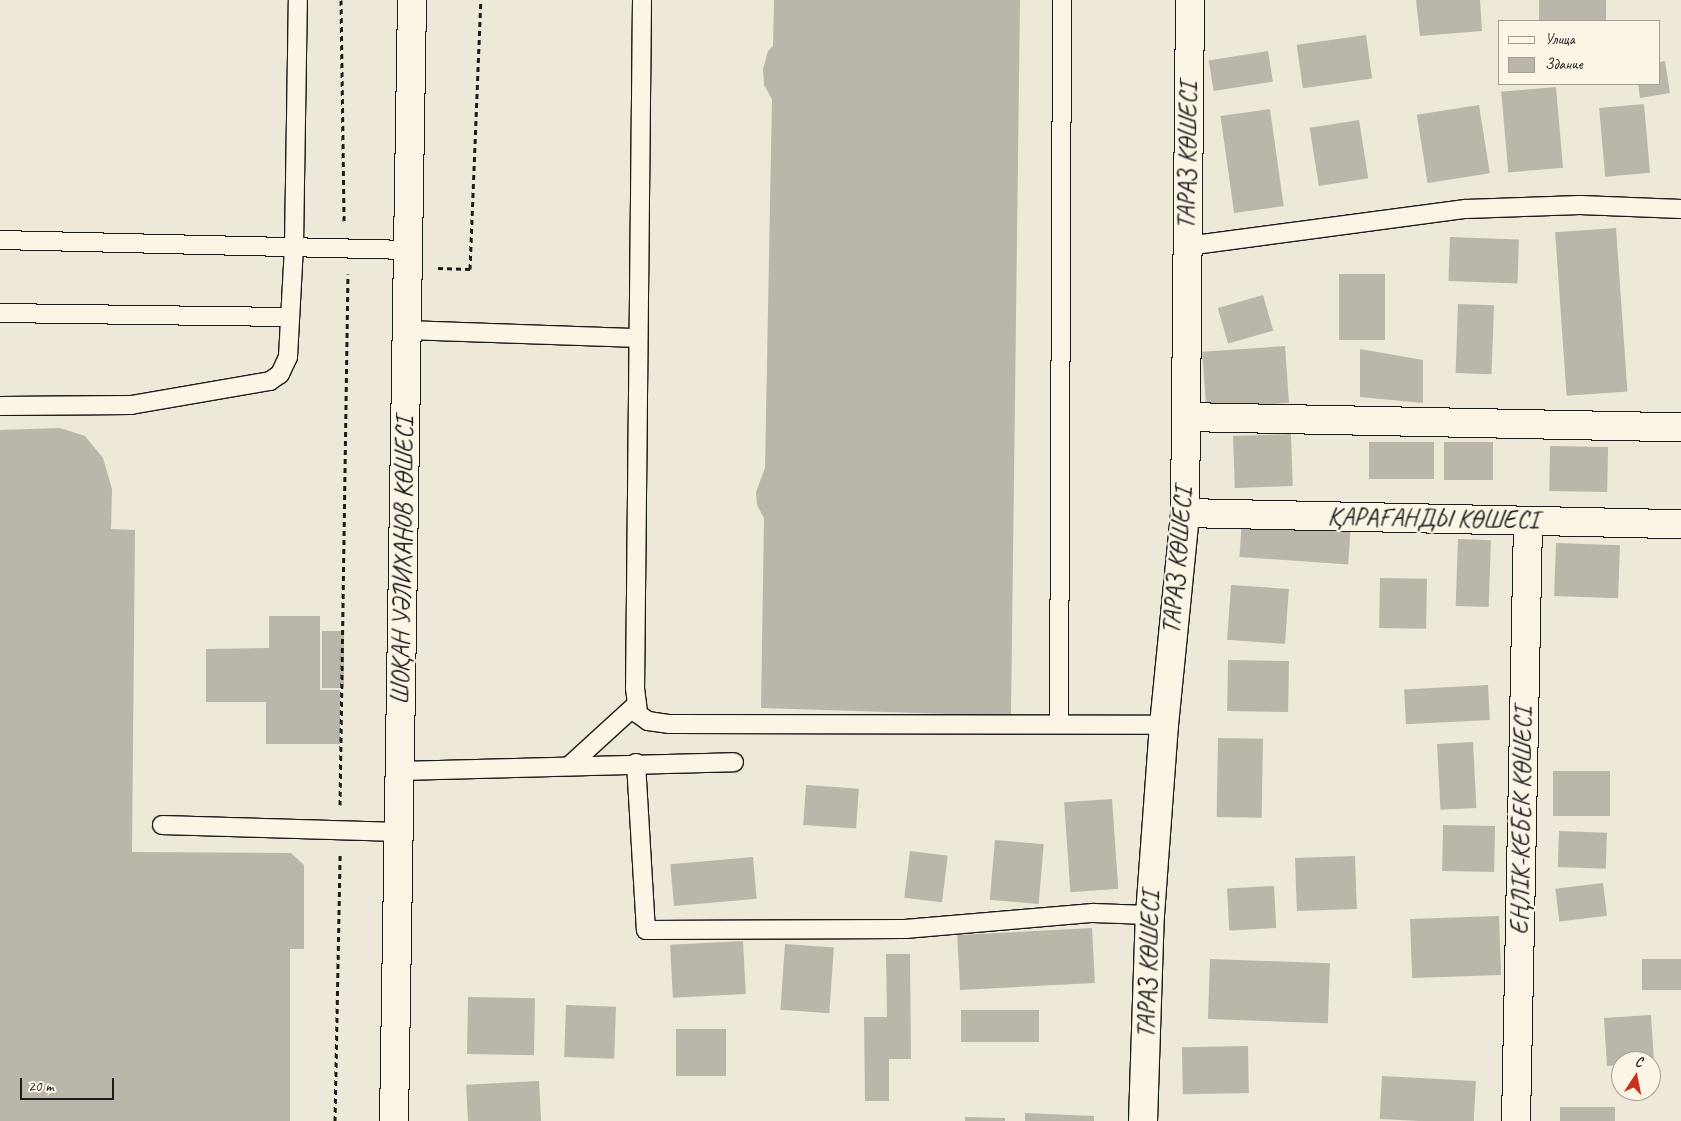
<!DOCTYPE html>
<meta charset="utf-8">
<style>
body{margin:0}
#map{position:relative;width:1681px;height:1121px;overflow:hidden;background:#eee8d9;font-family:Caveat,sans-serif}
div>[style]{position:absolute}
.building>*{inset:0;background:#bab6aa;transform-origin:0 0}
.path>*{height:3px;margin-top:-1.5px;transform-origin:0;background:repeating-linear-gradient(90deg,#1c1c1c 0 5px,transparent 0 9px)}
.roads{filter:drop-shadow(1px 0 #1c1c1c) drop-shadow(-1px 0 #1c1c1c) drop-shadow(0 1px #1c1c1c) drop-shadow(0 -1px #1c1c1c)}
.lane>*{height:18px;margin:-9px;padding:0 9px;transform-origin:9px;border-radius:9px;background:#fcf5e5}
.street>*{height:28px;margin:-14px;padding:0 14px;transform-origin:14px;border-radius:14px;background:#fcf5e5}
.secondary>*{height:28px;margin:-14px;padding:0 14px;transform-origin:14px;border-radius:14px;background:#fcf5e5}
span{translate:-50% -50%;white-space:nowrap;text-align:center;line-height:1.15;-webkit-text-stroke:4.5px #fcf5e5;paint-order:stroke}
.street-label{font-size:25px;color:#1c1c1c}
.legend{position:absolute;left:1498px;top:20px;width:162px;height:65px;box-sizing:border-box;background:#fcf5e5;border:1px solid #a29e95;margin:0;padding:6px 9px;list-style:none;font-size:15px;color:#1c1c1c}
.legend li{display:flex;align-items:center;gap:10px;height:25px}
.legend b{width:25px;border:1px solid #a29e95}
.north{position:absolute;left:1611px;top:1051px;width:50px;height:50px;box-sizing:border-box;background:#fcf5e5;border:1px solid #a29e95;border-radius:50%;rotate:11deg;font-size:14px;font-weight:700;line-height:20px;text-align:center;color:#1c1c1c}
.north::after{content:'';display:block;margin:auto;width:18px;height:22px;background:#c8321e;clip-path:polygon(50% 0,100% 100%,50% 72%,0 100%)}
.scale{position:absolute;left:20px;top:1078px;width:94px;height:22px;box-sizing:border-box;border:2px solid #1c1c1c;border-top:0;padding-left:6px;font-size:15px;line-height:18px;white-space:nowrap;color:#1c1c1c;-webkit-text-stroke:4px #fcf5e5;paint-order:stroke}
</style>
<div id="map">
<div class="building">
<div style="clip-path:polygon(774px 0,1020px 0,1011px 716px,761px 708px,764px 518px,757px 505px,756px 492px,765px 468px,772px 99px,764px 85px,763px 69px,768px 51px,773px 46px)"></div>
<div style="clip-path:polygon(1416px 0,1480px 0,1482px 31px,1420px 36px)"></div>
<div style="left:1539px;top:0;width:67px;height:21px"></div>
<div style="left:1366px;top:35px;width:44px;height:70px;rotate:82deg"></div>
<div style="left:1268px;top:51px;width:31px;height:60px;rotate:81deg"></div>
<div style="clip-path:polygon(1665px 61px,1670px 93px,1640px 98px,1638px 84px,1660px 84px,1660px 62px)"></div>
<div style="left:1556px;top:87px;width:81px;height:55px;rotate:85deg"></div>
<div style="left:1644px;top:104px;width:69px;height:45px;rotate:85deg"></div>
<div style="left:1479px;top:105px;width:69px;height:63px;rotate:81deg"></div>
<div style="left:1270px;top:109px;width:98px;height:50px;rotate:82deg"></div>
<div style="left:1359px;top:120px;width:59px;height:50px;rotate:81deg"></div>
<div style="left:1616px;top:228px;width:164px;height:61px;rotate:86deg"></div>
<div style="left:1450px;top:237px;width:69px;height:44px;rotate:2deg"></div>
<div style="left:1339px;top:274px;width:46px;height:66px"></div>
<div style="left:1263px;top:295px;width:37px;height:47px;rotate:74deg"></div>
<div style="left:1458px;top:304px;width:36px;height:69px;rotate:2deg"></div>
<div style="left:1285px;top:346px;width:57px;height:83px;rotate:86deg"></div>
<div style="clip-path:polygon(1360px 349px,1423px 360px,1423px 403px,1360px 397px)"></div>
<div style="clip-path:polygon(60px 428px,85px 436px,103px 458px,112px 489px,111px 529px,135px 530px,132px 852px,291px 853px,304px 865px,304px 949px,290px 949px,290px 1121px,0 1121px,0 430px)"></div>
<div style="left:1291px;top:434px;width:52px;height:58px;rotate:88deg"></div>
<div style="left:1369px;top:442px;width:65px;height:37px"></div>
<div style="left:1444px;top:442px;width:49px;height:38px"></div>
<div style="left:1550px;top:446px;width:58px;height:45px;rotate:1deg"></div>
<div style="left:1242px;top:520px;width:109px;height:37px;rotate:4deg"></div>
<div style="left:1458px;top:539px;width:33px;height:67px;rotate:2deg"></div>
<div style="left:1556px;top:543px;width:64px;height:53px;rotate:2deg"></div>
<div style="left:1380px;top:578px;width:47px;height:50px;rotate:1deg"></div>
<div style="left:1231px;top:585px;width:58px;height:55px;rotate:4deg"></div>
<div style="clip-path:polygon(269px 616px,320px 616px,320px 690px,340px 690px,340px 744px,266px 744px,266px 702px,206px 702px,206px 649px,269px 648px)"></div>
<div style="left:322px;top:631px;width:22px;height:57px"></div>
<div style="left:1228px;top:660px;width:61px;height:51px;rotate:1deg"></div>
<div style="left:1488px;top:685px;width:35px;height:84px;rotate:87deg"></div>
<div style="left:1218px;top:738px;width:45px;height:79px;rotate:1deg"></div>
<div style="left:1473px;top:742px;width:66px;height:36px;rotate:87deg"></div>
<div style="left:1553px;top:771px;width:57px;height:45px"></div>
<div style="left:806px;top:785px;width:53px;height:40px;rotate:4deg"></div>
<div style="left:1112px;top:799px;width:90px;height:48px;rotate:86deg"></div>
<div style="left:1443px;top:825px;width:52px;height:46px;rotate:1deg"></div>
<div style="left:1559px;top:831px;width:48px;height:36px;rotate:2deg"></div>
<div style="left:995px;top:840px;width:49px;height:60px;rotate:5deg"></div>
<div style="left:910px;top:851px;width:38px;height:47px;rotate:7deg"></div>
<div style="left:1355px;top:856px;width:53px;height:60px;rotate:88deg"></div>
<div style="left:753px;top:857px;width:42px;height:83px;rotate:85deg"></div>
<div style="left:1603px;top:883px;width:33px;height:48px;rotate:83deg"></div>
<div style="left:1274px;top:886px;width:42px;height:47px;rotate:87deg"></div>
<div style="left:1499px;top:916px;width:59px;height:89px;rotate:88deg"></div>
<div style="left:1092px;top:928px;width:55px;height:135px;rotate:87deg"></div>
<div style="left:743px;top:941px;width:53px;height:73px;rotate:87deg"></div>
<div style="left:785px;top:944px;width:49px;height:66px;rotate:4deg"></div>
<div style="clip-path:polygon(886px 954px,910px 954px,911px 1059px,889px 1059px,889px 1101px,865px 1101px,864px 1017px,887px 1017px)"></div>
<div style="left:1210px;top:959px;width:120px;height:60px;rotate:2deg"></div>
<div style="left:1681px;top:959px;width:31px;height:39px;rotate:90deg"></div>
<div style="left:468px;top:997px;width:67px;height:57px;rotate:1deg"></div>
<div style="left:566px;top:1005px;width:50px;height:52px;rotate:2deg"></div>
<div style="left:961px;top:1010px;width:78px;height:32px"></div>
<div style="clip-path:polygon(1651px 1015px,1654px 1062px,1621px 1061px,1621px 1065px,1607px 1066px,1604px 1018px)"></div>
<div style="left:676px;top:1029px;width:50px;height:47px"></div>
<div style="left:1248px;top:1046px;width:47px;height:66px;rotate:89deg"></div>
<div style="left:1382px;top:1076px;width:94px;height:43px;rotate:3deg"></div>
<div style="left:539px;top:1081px;width:40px;height:73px;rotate:87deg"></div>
<div style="left:1615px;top:1107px;width:14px;height:55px;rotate:90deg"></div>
<div style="clip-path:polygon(1025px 1113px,1094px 1116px,1094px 1121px,1025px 1121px)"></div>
<div style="clip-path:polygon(965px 1117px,1005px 1118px,1005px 1121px,965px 1121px)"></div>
</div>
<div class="path">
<div style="left:341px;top:0;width:223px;rotate:89.2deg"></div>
<div style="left:438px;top:268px;width:32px;rotate:2deg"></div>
<div style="left:470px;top:269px;width:269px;rotate:-87.7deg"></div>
<div style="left:340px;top:805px;width:531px;rotate:-89.14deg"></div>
<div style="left:335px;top:1121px;width:267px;rotate:-88.9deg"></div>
</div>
<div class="roads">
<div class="lane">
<div style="left:642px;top:0;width:688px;rotate:90.58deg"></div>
<div style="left:635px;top:688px;width:26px;rotate:83deg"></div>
<div style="left:638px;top:714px;width:12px;rotate:35deg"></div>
<div style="left:648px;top:721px;width:22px;rotate:8deg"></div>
<div style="left:670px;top:724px;width:494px;rotate:0.1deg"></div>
<div style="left:0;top:240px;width:408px;rotate:1.4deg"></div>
<div style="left:1187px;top:246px;width:281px;rotate:-7.6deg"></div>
<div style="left:1466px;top:209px;width:114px;rotate:-2deg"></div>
<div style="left:1580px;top:205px;width:101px;rotate:2.3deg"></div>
<div style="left:0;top:313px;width:290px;rotate:0.8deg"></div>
<div style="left:407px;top:330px;width:231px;rotate:2deg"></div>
<div style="left:0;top:406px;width:131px;rotate:-0.4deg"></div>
<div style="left:131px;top:405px;width:141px;rotate:-9.8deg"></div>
<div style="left:270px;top:381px;width:12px;rotate:-35deg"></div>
<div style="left:280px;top:374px;width:19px;rotate:-65deg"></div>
<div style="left:288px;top:357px;width:111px;rotate:-86.9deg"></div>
<div style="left:294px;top:246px;width:246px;rotate:-89.1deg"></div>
<div style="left:1059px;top:724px;width:724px;rotate:-89.76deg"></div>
<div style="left:636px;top:763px;width:167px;rotate:86.6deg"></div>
<div style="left:646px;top:930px;width:259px;rotate:-0.2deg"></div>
<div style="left:905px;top:929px;width:189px;rotate:-4.9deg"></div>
<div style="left:1093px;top:913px;width:57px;rotate:2deg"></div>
<div style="left:569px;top:766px;width:92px;rotate:-42.4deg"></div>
<div style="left:400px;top:771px;width:334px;rotate:-1.5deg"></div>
<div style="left:162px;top:825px;width:237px;rotate:1.7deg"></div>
</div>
<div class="street">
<div style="left:1186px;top:417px;width:495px;rotate:1.2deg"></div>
<div style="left:1185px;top:513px;width:496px;rotate:1.3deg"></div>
<div style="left:1143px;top:1121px;width:206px;rotate:-88.1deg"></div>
<div style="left:1150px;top:915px;width:191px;rotate:-85.8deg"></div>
<div style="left:1164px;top:725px;width:213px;rotate:-84.3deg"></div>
<div style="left:1185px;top:513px;width:513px;rotate:-89.44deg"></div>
<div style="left:1516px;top:1121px;width:600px;rotate:-88.85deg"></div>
</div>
<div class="secondary">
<div style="left:394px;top:1121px;width:1121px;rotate:-89.08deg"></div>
</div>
</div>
<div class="street-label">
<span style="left:1188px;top:156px;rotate:-89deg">ТАРАЗ КӨШЕСІ</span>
<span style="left:1433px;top:519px;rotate:1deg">ҚАРАҒАНДЫ КӨШЕСІ</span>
<span style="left:403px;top:561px;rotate:-89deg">ШОҚАН УӘЛИХАНОВ КӨШЕСІ</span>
<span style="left:1178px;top:561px;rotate:-85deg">ТАРАЗ КӨШЕСІ</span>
<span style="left:1522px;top:821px;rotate:-89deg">ЕҢЛІК-КЕБЕК КӨШЕСІ</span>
<span style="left:1149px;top:965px;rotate:-88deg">ТАРАЗ КӨШЕСІ</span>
</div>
<ul class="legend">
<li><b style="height:6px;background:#fcf5e5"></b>Улица</li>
<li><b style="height:14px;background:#bab6aa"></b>Здание</li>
</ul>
<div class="north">С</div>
<div class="scale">20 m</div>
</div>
